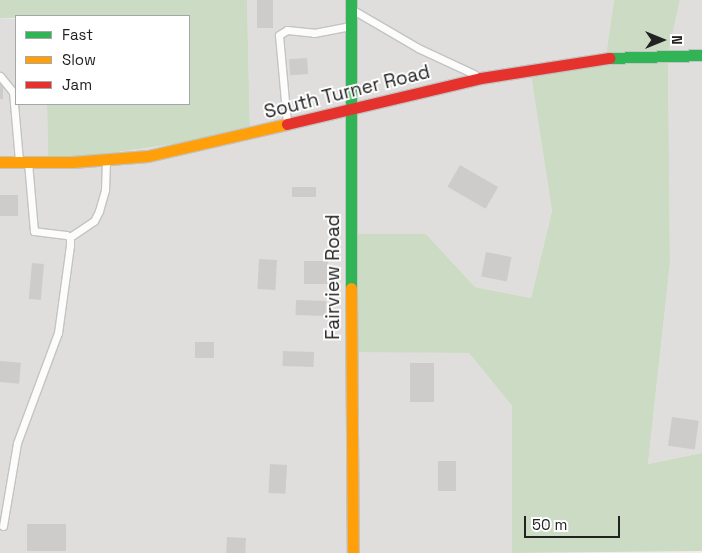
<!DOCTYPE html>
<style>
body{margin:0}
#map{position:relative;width:702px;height:553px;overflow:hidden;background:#f0eeeb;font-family:"Space Grotesk",sans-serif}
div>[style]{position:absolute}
.residential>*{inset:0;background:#dfdedc}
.forest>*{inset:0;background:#cbdbc4}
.building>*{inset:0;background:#ceccca;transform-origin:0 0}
.roads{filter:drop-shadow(1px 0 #c3c3c1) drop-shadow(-1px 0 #c3c3c1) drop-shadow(0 1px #c3c3c1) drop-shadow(0 -1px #c3c3c1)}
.lane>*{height:7px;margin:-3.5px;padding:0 3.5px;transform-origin:3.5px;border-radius:3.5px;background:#fdfcfc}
.fast>*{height:11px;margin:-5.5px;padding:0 5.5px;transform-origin:5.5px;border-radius:5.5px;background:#30b455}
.slow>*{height:11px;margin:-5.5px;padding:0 5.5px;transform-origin:5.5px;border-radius:5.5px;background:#ff9f0a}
.jam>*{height:11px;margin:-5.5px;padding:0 5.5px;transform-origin:5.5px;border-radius:5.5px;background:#e5322d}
span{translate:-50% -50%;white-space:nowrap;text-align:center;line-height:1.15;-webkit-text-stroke:4px #fff;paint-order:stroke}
.street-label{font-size:19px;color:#222}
.legend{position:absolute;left:15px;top:15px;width:175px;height:90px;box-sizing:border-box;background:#fff;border:1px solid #a7a7a7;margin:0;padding:6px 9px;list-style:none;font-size:15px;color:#222}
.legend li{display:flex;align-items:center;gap:10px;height:25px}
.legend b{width:25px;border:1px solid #a7a7a7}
.north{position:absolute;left:637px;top:15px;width:50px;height:50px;-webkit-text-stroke:4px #fff;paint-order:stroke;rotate:90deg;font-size:14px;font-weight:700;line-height:20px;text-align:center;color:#222}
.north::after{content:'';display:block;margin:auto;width:18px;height:22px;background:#222;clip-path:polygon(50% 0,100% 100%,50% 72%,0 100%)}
.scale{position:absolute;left:524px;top:516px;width:96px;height:22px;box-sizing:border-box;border:2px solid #222;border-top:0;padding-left:6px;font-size:15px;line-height:18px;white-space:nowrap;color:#222;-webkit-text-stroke:4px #fff;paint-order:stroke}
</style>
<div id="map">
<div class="residential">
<div style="clip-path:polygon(247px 0,614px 0,607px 58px,530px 69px,552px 211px,531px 298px,475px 287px,426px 234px,352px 351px,469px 353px,512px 406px,512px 553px,0 553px,0 18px,16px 19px,16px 104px,47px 104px,48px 162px,250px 133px)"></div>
<div style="clip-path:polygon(680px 0,702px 0,702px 453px,648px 464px,670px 263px,668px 55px)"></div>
</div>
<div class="forest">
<div style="clip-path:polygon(0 0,247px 0,250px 133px,48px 162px,47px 104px,189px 104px,189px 16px,0 18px)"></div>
<div style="clip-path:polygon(614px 0,680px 0,668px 55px,670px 263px,648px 464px,702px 453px,702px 551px,512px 553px,512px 406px,469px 353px,351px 352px,351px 234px,426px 234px,475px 287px,531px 298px,552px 211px,530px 69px,606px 58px)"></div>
</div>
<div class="building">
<div style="left:257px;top:0;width:16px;height:28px"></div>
<div style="left:307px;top:58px;width:16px;height:18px;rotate:86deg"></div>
<div style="left:0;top:83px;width:3px;height:16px"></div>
<div style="left:460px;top:165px;width:44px;height:25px;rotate:30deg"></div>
<div style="left:292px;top:187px;width:24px;height:10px"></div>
<div style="left:0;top:195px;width:18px;height:21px"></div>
<div style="left:486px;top:252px;width:26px;height:25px;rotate:11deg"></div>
<div style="left:259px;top:259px;width:18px;height:30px;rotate:3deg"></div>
<div style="left:304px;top:261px;width:24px;height:23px"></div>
<div style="left:32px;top:263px;width:12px;height:36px;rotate:5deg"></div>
<div style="left:296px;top:300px;width:30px;height:15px;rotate:2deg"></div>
<div style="left:195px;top:342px;width:19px;height:16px"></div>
<div style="left:283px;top:351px;width:31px;height:15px;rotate:2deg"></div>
<div style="left:0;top:361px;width:21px;height:21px;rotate:5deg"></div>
<div style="left:410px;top:363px;width:24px;height:39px"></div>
<div style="left:672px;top:417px;width:27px;height:29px;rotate:8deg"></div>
<div style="left:438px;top:461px;width:18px;height:30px"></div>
<div style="left:270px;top:464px;width:17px;height:29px;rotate:3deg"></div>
<div style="left:27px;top:524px;width:39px;height:27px"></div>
<div style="left:227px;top:537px;width:19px;height:16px;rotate:3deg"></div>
</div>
<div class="roads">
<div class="lane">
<div style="left:353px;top:10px;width:75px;rotate:30.3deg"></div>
<div style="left:418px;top:48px;width:62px;rotate:24.9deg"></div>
<div style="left:0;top:76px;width:21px;rotate:51deg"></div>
<div style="left:13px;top:92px;width:68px;rotate:85deg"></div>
<div style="left:287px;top:123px;width:88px;rotate:-95.2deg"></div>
<div style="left:279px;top:35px;width:9px;rotate:-32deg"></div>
<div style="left:287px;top:30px;width:27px;rotate:6deg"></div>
<div style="left:314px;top:33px;width:37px;rotate:-11deg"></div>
<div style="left:70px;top:237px;width:29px;rotate:-34deg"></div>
<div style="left:94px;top:221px;width:11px;rotate:-63deg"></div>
<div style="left:99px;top:211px;width:22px;rotate:-74deg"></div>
<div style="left:105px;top:190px;width:29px;rotate:-88deg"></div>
<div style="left:3px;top:526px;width:84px;rotate:-80.4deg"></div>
<div style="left:17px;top:443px;width:117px;rotate:-69.6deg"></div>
<div style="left:58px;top:333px;width:89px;rotate:-82.2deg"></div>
<div style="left:70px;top:245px;width:8px;rotate:-90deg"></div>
<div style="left:70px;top:237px;width:4px;rotate:-153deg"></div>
<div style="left:66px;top:235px;width:32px;rotate:-173deg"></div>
<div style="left:34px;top:231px;width:69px;rotate:-95deg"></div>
</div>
<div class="fast">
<div style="left:609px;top:58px;width:93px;rotate:-1.8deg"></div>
<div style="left:351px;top:288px;width:288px;rotate:-90deg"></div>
</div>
<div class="slow">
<div style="left:0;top:162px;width:72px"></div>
<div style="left:72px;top:162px;width:76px;rotate:-4.5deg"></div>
<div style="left:148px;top:156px;width:143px;rotate:-13deg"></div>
<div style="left:351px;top:288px;width:265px;rotate:89.6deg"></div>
</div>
<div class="jam">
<div style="left:287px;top:124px;width:199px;rotate:-13.3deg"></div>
<div style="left:481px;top:78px;width:130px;rotate:-8.9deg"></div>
</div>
</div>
<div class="street-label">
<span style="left:347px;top:92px;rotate:-14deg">South Turner Road</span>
<span style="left:333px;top:277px;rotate:-90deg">Fairview Road</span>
</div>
<ul class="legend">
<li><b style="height:6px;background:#30b455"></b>Fast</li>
<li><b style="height:6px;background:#ff9f0a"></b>Slow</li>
<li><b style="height:6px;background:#e5322d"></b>Jam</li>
</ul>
<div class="north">N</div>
<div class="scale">50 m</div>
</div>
